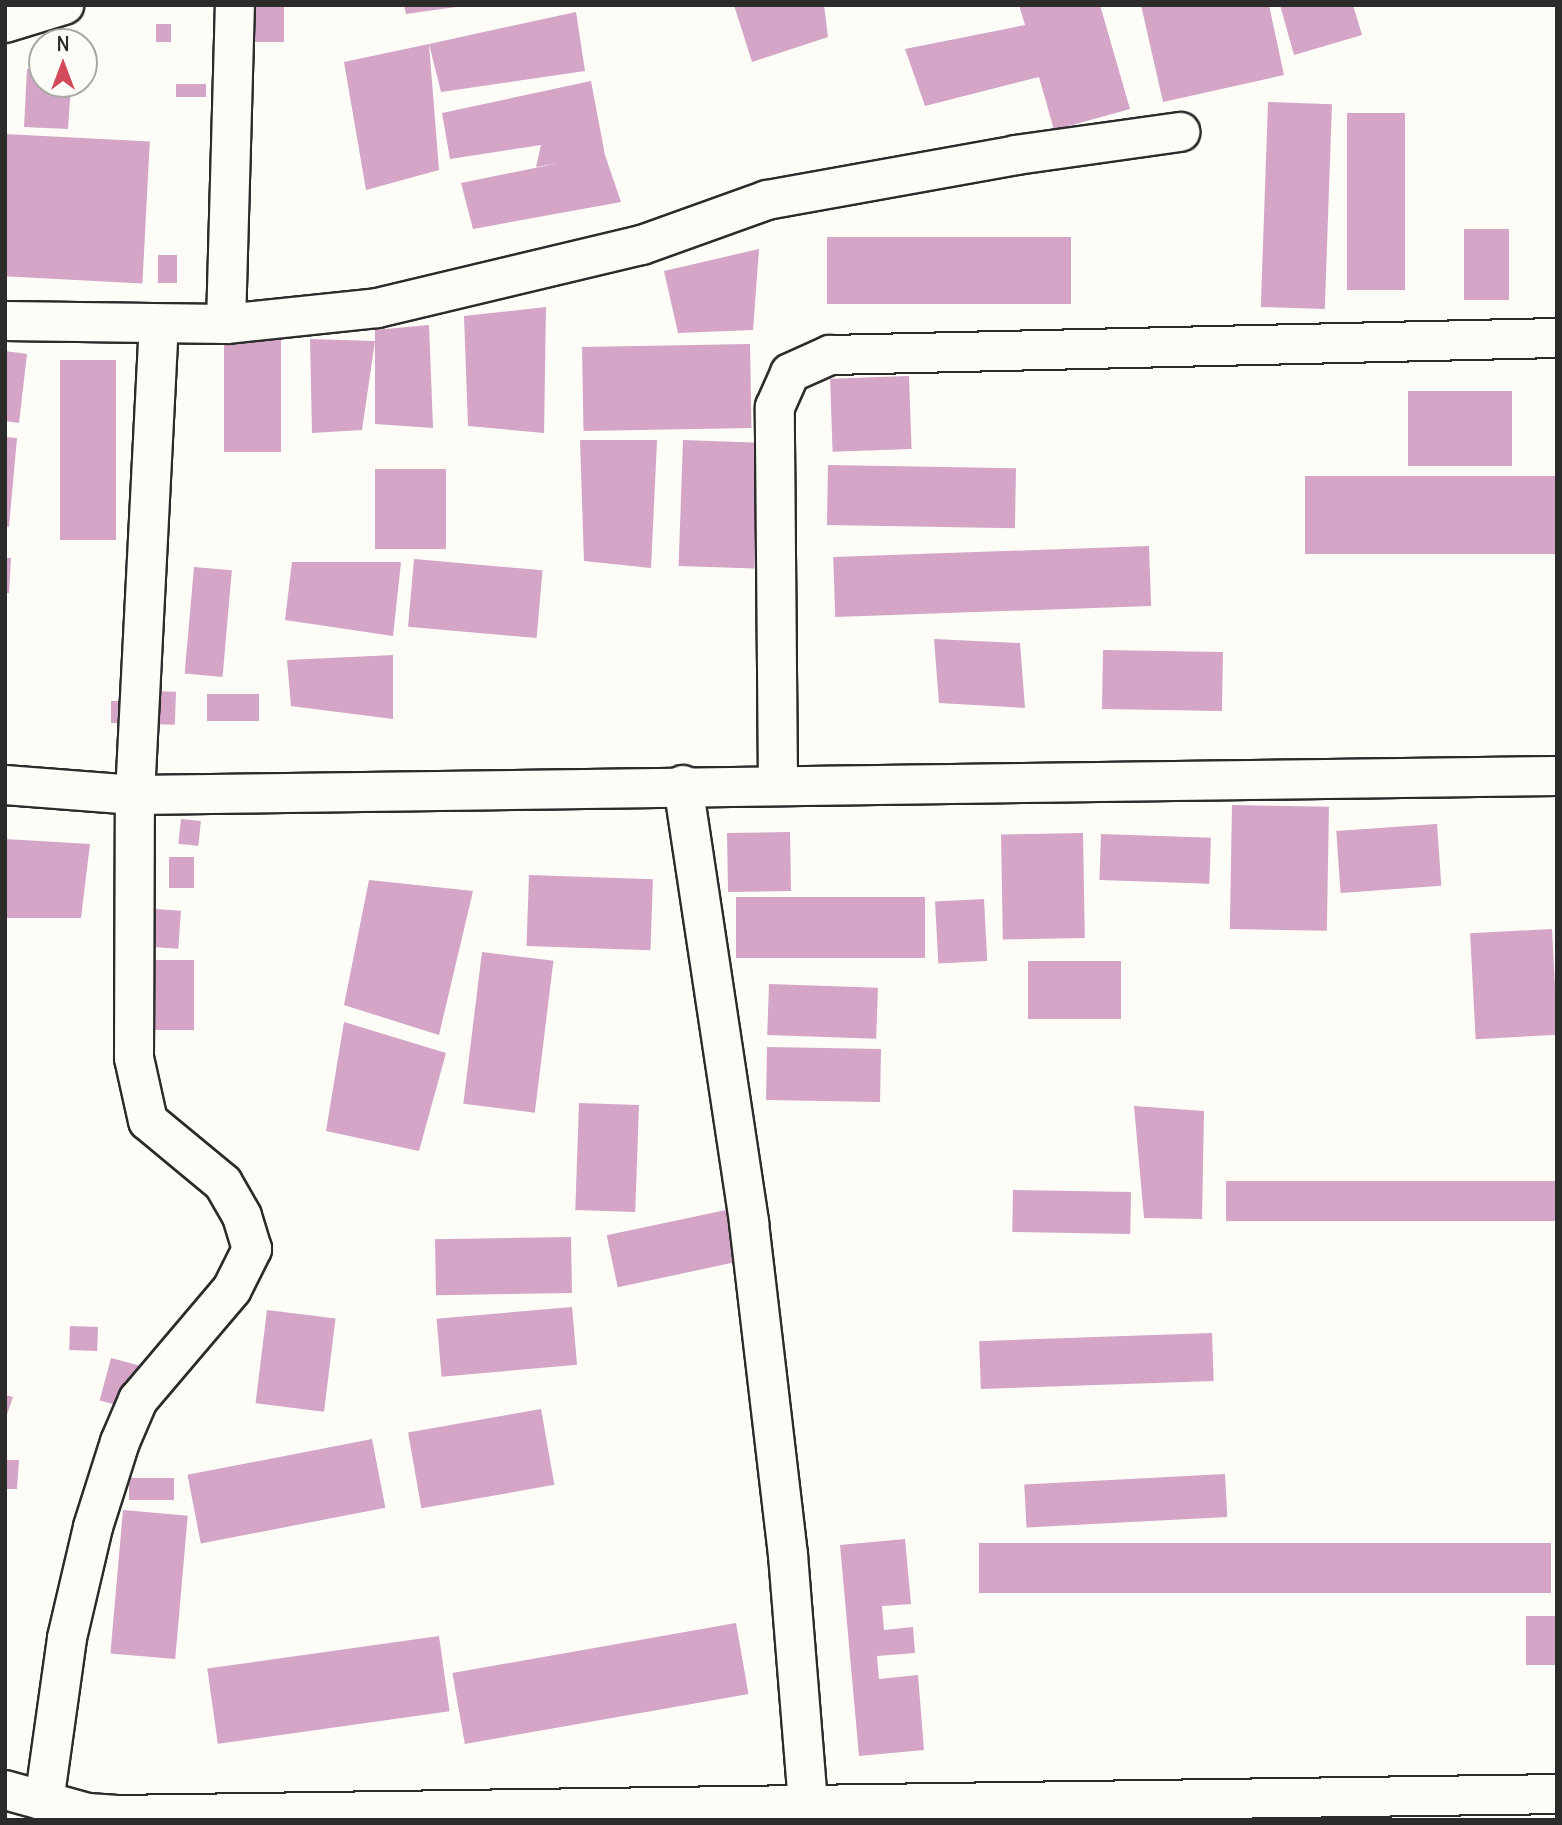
<!DOCTYPE html>
<style>
body{margin:0}
#map{position:relative;width:1562px;height:1825px;overflow:hidden;background:#fdfcf7;font-family:Delius,sans-serif}
div>[style]{position:absolute}
.building>*{inset:0;background:#d4a5c6;transform-origin:0 0}
.roads{filter:drop-shadow(2px 0 #2b2b2b) drop-shadow(-2px 0 #2b2b2b) drop-shadow(0 2px #2b2b2b) drop-shadow(0 -2px #2b2b2b)}
.minor>*{height:38px;margin:-19px;padding:0 19px;transform-origin:19px;border-radius:19px;background:#fdfcf7}
.tertiary>*{height:38px;margin:-19px;padding:0 19px;transform-origin:19px;border-radius:19px;background:#fdfcf7}
span{translate:-50% -50%;white-space:nowrap;text-align:center;line-height:1.15;-webkit-text-stroke:6px #fdfcf7;paint-order:stroke}
.frame{position:absolute;inset:0;border:7px solid #2b2b2b;pointer-events:none}
.north{position:absolute;left:28px;top:28px;width:70px;height:70px;box-sizing:border-box;background:#fdfcf7;border:2px solid #a9a8a5;border-radius:50%;rotate:0deg;font-size:19px;font-weight:700;line-height:28px;text-align:center;color:#2b2b2b}
.north::after{content:'';display:block;margin:auto;width:24px;height:32px;background:#d1495b;clip-path:polygon(50% 0,100% 100%,50% 72%,0 100%)}
</style>
<div id="map">
<div class="building">
<div style="left:247px;top:5px;width:37px;height:37px"></div>
<div style="clip-path:polygon(404px 5px,456px 5px,456px 7px,406px 14px)"></div>
<div style="clip-path:polygon(734px 5px,824px 5px,828px 37px,752px 62px)"></div>
<div style="clip-path:polygon(1019px 5px,1100px 5px,1130px 109px,1054px 130px,1039px 77px,925px 106px,905px 49px,1025px 25px)"></div>
<div style="clip-path:polygon(1141px 5px,1269px 5px,1284px 75px,1163px 102px)"></div>
<div style="clip-path:polygon(1280px 5px,1353px 5px,1362px 35px,1294px 55px)"></div>
<div style="clip-path:polygon(576px 12px,585px 71px,441px 92px,429px 44px)"></div>
<div style="left:171px;top:24px;width:18px;height:15px;rotate:90deg"></div>
<div style="clip-path:polygon(429px 44px,439px 170px,366px 190px,344px 62px)"></div>
<div style="clip-path:polygon(27px 69px,42px 70px,42px 84px,71px 84px,68px 129px,24px 127px)"></div>
<div style="clip-path:polygon(591px 81px,605px 155px,621px 202px,473px 229px,461px 183px,559px 163px,536px 167px,541px 145px,450px 159px,442px 113px)"></div>
<div style="left:176px;top:84px;width:30px;height:13px"></div>
<div style="left:1268px;top:102px;width:64px;height:205px;rotate:2deg"></div>
<div style="left:1347px;top:113px;width:58px;height:177px"></div>
<div style="left:5px;top:134px;width:145px;height:142px;rotate:3deg"></div>
<div style="left:1464px;top:229px;width:45px;height:71px"></div>
<div style="left:827px;top:237px;width:244px;height:67px"></div>
<div style="clip-path:polygon(759px 249px,753px 330px,678px 333px,664px 271px)"></div>
<div style="left:158px;top:255px;width:19px;height:28px"></div>
<div style="clip-path:polygon(546px 307px,544px 433px,468px 426px,464px 316px)"></div>
<div style="clip-path:polygon(429px 325px,433px 428px,375px 424px,375px 330px)"></div>
<div style="left:224px;top:339px;width:57px;height:113px"></div>
<div style="clip-path:polygon(310px 339px,375px 341px,362px 430px,312px 433px)"></div>
<div style="left:750px;top:344px;width:84px;height:168px;rotate:89deg"></div>
<div style="clip-path:polygon(5px 351px,27px 354px,19px 423px,5px 421px)"></div>
<div style="left:60px;top:360px;width:56px;height:180px"></div>
<div style="left:909px;top:376px;width:73px;height:79px;rotate:88deg"></div>
<div style="left:1408px;top:391px;width:104px;height:75px"></div>
<div style="clip-path:polygon(5px 437px,17px 438px,9px 527px,5px 526px)"></div>
<div style="clip-path:polygon(580px 440px,657px 440px,651px 568px,584px 561px)"></div>
<div style="left:683px;top:440px;width:76px;height:126px;rotate:2deg"></div>
<div style="left:828px;top:465px;width:188px;height:60px;rotate:1deg"></div>
<div style="left:446px;top:469px;width:80px;height:71px;rotate:90deg"></div>
<div style="left:1557px;top:476px;width:78px;height:252px;rotate:90deg"></div>
<div style="left:1149px;top:546px;width:60px;height:316px;rotate:88deg"></div>
<div style="clip-path:polygon(5px 558px,11px 558px,9px 593px,5px 593px)"></div>
<div style="left:414px;top:559px;width:129px;height:68px;rotate:5deg"></div>
<div style="clip-path:polygon(292px 562px,401px 562px,393px 636px,285px 620px)"></div>
<div style="left:194px;top:567px;width:38px;height:107px;rotate:5deg"></div>
<div style="clip-path:polygon(934px 639px,1020px 643px,1025px 708px,939px 703px)"></div>
<div style="left:1103px;top:650px;width:120px;height:59px;rotate:1deg"></div>
<div style="clip-path:polygon(393px 655px,393px 719px,291px 706px,287px 660px)"></div>
<div style="left:151px;top:691px;width:25px;height:33px;rotate:2deg"></div>
<div style="left:207px;top:694px;width:52px;height:27px"></div>
<div style="left:111px;top:701px;width:11px;height:22px"></div>
<div style="left:1232px;top:805px;width:97px;height:124px;rotate:1deg"></div>
<div style="left:181px;top:819px;width:20px;height:25px;rotate:6deg"></div>
<div style="left:1437px;top:824px;width:62px;height:101px;rotate:86deg"></div>
<div style="left:790px;top:832px;width:59px;height:63px;rotate:89deg"></div>
<div style="left:1083px;top:833px;width:105px;height:82px;rotate:89deg"></div>
<div style="left:1101px;top:834px;width:110px;height:46px;rotate:2deg"></div>
<div style="clip-path:polygon(5px 839px,90px 844px,81px 918px,5px 918px)"></div>
<div style="left:169px;top:857px;width:25px;height:31px"></div>
<div style="left:529px;top:875px;width:124px;height:71px;rotate:2deg"></div>
<div style="clip-path:polygon(369px 880px,473px 891px,439px 1035px,344px 1005px)"></div>
<div style="left:925px;top:897px;width:61px;height:189px;rotate:90deg"></div>
<div style="left:984px;top:899px;width:62px;height:49px;rotate:87deg"></div>
<div style="left:155px;top:909px;width:26px;height:38px;rotate:4deg"></div>
<div style="left:1552px;top:929px;width:106px;height:82px;rotate:87deg"></div>
<div style="left:482px;top:952px;width:72px;height:153px;rotate:7deg"></div>
<div style="left:143px;top:960px;width:51px;height:70px"></div>
<div style="left:1028px;top:961px;width:93px;height:58px"></div>
<div style="left:769px;top:984px;width:109px;height:51px;rotate:2deg"></div>
<div style="clip-path:polygon(344px 1022px,446px 1053px,419px 1151px,326px 1131px)"></div>
<div style="left:767px;top:1047px;width:114px;height:53px;rotate:1deg"></div>
<div style="left:579px;top:1103px;width:60px;height:107px;rotate:2deg"></div>
<div style="clip-path:polygon(1134px 1106px,1204px 1111px,1202px 1219px,1144px 1218px)"></div>
<div style="left:1557px;top:1181px;width:40px;height:331px;rotate:90deg"></div>
<div style="left:1013px;top:1190px;width:118px;height:42px;rotate:1deg"></div>
<div style="left:726px;top:1210px;width:53px;height:122px;rotate:78deg"></div>
<div style="left:571px;top:1237px;width:56px;height:136px;rotate:89deg"></div>
<div style="left:572px;top:1307px;width:58px;height:136px;rotate:85deg"></div>
<div style="left:267px;top:1310px;width:69px;height:94px;rotate:7deg"></div>
<div style="left:70px;top:1326px;width:28px;height:24px;rotate:2deg"></div>
<div style="left:1212px;top:1333px;width:48px;height:233px;rotate:88deg"></div>
<div style="left:111px;top:1358px;width:31px;height:44px;rotate:15deg"></div>
<div style="clip-path:polygon(5px 1395px,13px 1397px,6px 1417px,5px 1417px)"></div>
<div style="left:541px;top:1409px;width:77px;height:135px;rotate:80deg"></div>
<div style="left:372px;top:1439px;width:70px;height:188px;rotate:79deg"></div>
<div style="clip-path:polygon(5px 1460px,19px 1460px,17px 1489px,5px 1489px)"></div>
<div style="left:1225px;top:1474px;width:43px;height:201px;rotate:87deg"></div>
<div style="left:129px;top:1478px;width:45px;height:22px"></div>
<div style="left:123px;top:1510px;width:65px;height:144px;rotate:5deg"></div>
<div style="clip-path:polygon(905px 1539px,911px 1604px,882px 1606px,884px 1630px,913px 1627px,915px 1653px,877px 1656px,879px 1679px,918px 1675px,924px 1750px,859px 1756px,840px 1545px)"></div>
<div style="left:1551px;top:1543px;width:50px;height:572px;rotate:90deg"></div>
<div style="left:1557px;top:1616px;width:49px;height:31px;rotate:90deg"></div>
<div style="left:736px;top:1623px;width:72px;height:288px;rotate:80deg"></div>
<div style="left:439px;top:1636px;width:76px;height:234px;rotate:82deg"></div>
</div>
<div class="roads">
<div class="minor">
<div style="left:5px;top:321px;width:221px;rotate:0.8deg"></div>
<div style="left:226px;top:324px;width:152px;rotate:-6deg"></div>
<div style="left:377px;top:308px;width:272px;rotate:-13.4deg"></div>
<div style="left:642px;top:245px;width:133px;rotate:-19.8deg"></div>
<div style="left:767px;top:200px;width:253px;rotate:-10.2deg"></div>
<div style="left:1016px;top:155px;width:166px;rotate:-8deg"></div>
<div style="left:226px;top:324px;width:319px;rotate:-88.4deg"></div>
<div style="left:778px;top:783px;width:376px;rotate:-90.5deg"></div>
<div style="left:775px;top:407px;width:37px;rotate:-66deg"></div>
<div style="left:790px;top:373px;width:44px;rotate:-24.2deg"></div>
<div style="left:830px;top:355px;width:727px;rotate:-1.34deg"></div>
<div style="left:5px;top:785px;width:130px;rotate:4.4deg"></div>
<div style="left:135px;top:795px;width:1422px;rotate:-0.77deg"></div>
<div style="left:683px;top:785px;width:443px;rotate:81.4deg"></div>
<div style="left:749px;top:1223px;width:334px;rotate:83.3deg"></div>
<div style="left:788px;top:1555px;width:252px;rotate:85.4deg"></div>
<div style="left:5px;top:1790px;width:86px;rotate:15.5deg"></div>
<div style="left:88px;top:1813px;width:26px;rotate:4deg"></div>
<div style="left:114px;top:1815px;width:1443px;rotate:-0.83deg"></div>
<div style="left:44px;top:1802px;width:166px;rotate:-82deg"></div>
<div style="left:67px;top:1638px;width:114px;rotate:-76.8deg"></div>
<div style="left:93px;top:1527px;width:89px;rotate:-72.4deg"></div>
<div style="left:120px;top:1442px;width:46px;rotate:-66.8deg"></div>
<div style="left:138px;top:1400px;width:145px;rotate:-49.7deg"></div>
<div style="left:232px;top:1289px;width:45px;rotate:-63.4deg"></div>
<div style="left:252px;top:1249px;width:34px;rotate:-107deg"></div>
<div style="left:242px;top:1216px;width:38px;rotate:-120deg"></div>
<div style="left:223px;top:1183px;width:97px;rotate:-140.4deg"></div>
<div style="left:148px;top:1121px;width:65px;rotate:-102.5deg"></div>
<div style="left:134px;top:1058px;width:263px;rotate:-89.8deg"></div>
<div style="left:135px;top:795px;width:470px;rotate:-87.1deg"></div>
</div>
<div class="tertiary">
<div style="left:5px;top:23px;width:62px;rotate:-17deg"></div>
</div>
</div>
<div class="frame"></div>
<div class="north">N</div>
</div>
